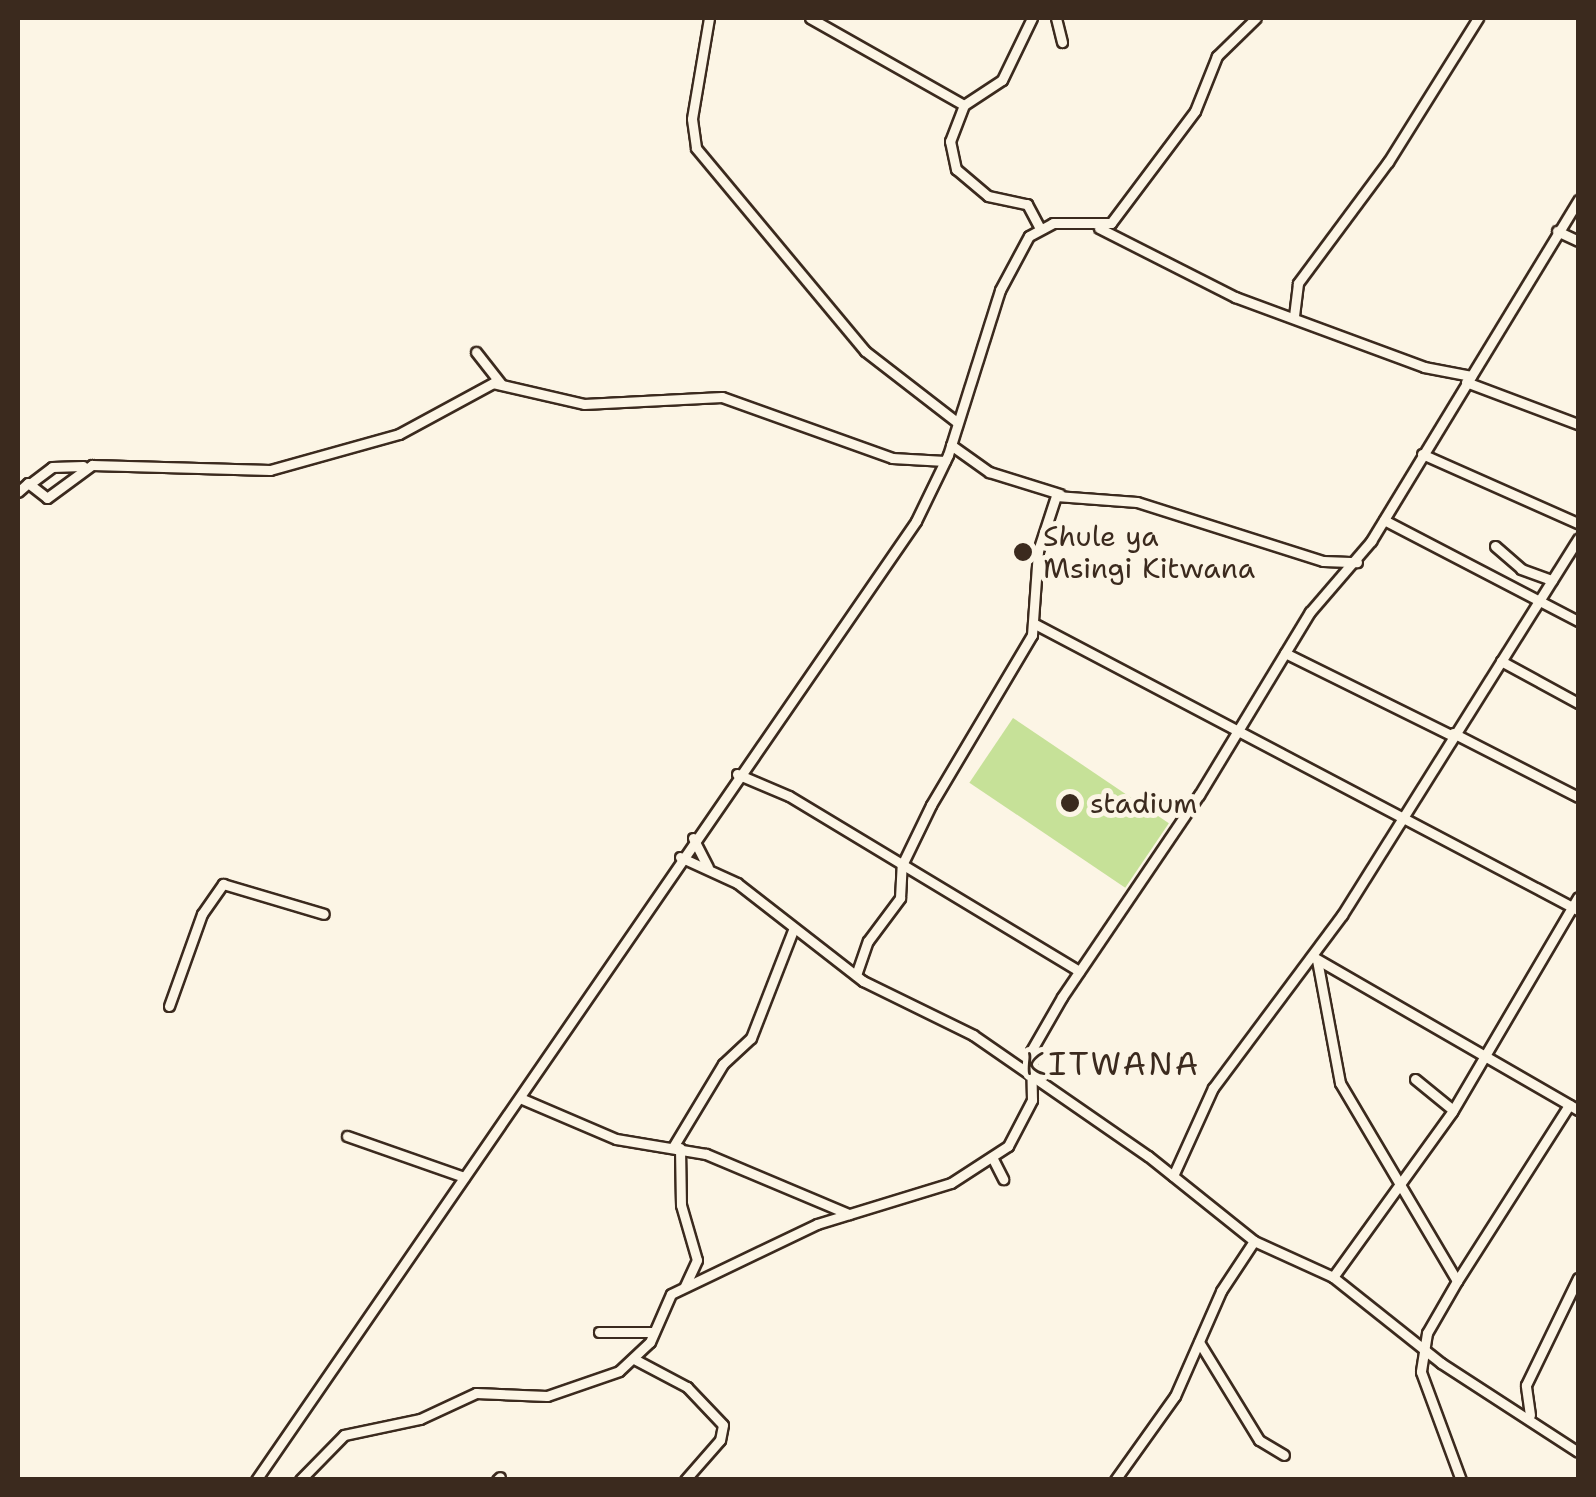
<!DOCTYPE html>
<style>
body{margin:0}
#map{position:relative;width:1596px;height:1497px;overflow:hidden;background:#fcf5e5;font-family:"Shantell Sans",sans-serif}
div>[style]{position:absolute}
.green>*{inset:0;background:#c6e198;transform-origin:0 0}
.roads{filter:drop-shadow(2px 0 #3b2a1e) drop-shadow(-2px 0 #3b2a1e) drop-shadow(0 2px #3b2a1e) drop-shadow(0 -2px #3b2a1e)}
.minor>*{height:9px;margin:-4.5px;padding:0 4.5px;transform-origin:4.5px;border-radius:4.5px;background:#fcf5e5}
.dots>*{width:28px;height:28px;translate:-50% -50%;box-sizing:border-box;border:5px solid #fcf5e5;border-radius:50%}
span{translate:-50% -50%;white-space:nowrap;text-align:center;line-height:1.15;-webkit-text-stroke:10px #fcf5e5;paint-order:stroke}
.poi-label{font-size:28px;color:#3b2a1e}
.left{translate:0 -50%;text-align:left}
.quarter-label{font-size:32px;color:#3b2a1e;letter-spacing:2.5px}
.frame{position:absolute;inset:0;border:20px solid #3b2a1e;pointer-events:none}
</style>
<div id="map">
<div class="green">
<div style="left:1013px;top:718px;width:188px;height:78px;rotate:34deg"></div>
</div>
<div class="roads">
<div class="minor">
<div style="left:709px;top:18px;width:102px;rotate:99.6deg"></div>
<div style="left:692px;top:119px;width:29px;rotate:82deg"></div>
<div style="left:696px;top:148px;width:264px;rotate:50.2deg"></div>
<div style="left:865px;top:351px;width:116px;rotate:37.7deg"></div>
<div style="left:810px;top:18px;width:177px;rotate:29.5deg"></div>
<div style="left:964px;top:105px;width:45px;rotate:-33.3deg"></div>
<div style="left:1002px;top:80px;width:69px;rotate:-64.2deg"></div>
<div style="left:1056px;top:18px;width:25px;rotate:76deg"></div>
<div style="left:964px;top:105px;width:39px;rotate:111deg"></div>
<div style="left:950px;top:141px;width:29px;rotate:78deg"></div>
<div style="left:956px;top:169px;width:42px;rotate:40.2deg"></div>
<div style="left:988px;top:196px;width:40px;rotate:12deg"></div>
<div style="left:1027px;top:204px;width:27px;rotate:62deg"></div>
<div style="left:1099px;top:228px;width:153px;rotate:26.9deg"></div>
<div style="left:1235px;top:297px;width:202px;rotate:20.3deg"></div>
<div style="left:1424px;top:367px;width:48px;rotate:10.8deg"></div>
<div style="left:1557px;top:231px;width:23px;rotate:25deg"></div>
<div style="left:1294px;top:316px;width:33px;rotate:-83deg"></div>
<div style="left:1298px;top:283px;width:151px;rotate:-53.4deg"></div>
<div style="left:1388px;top:162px;width:170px;rotate:-58deg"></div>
<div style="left:476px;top:352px;width:41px;rotate:52deg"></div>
<div style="left:1466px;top:382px;width:120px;rotate:20.6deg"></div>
<div style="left:951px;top:445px;width:47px;rotate:35.4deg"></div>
<div style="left:989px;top:472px;width:74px;rotate:17.2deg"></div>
<div style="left:1422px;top:454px;width:171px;rotate:23.9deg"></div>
<div style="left:31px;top:483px;width:26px;rotate:-37deg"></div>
<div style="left:52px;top:467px;width:31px;rotate:-2deg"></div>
<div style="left:18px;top:492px;width:13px;rotate:-42deg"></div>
<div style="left:28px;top:483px;width:24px;rotate:38deg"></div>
<div style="left:47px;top:498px;width:56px;rotate:-36.3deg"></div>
<div style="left:92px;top:465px;width:178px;rotate:1.6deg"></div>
<div style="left:270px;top:470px;width:134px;rotate:-15.6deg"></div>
<div style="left:399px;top:434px;width:107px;rotate:-28.5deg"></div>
<div style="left:493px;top:383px;width:93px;rotate:13deg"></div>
<div style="left:584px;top:404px;width:138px;rotate:-2.9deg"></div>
<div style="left:722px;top:397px;width:181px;rotate:19.7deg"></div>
<div style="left:892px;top:458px;width:53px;rotate:3.2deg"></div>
<div style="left:1384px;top:520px;width:219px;rotate:27.5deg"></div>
<div style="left:1495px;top:546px;width:35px;rotate:41deg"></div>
<div style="left:1521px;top:569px;width:33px;rotate:20deg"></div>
<div style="left:1035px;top:624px;width:614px;rotate:27.78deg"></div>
<div style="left:1285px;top:653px;width:185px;rotate:26.3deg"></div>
<div style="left:1501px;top:661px;width:88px;rotate:28.6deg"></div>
<div style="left:1453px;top:733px;width:140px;rotate:27.1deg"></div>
<div style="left:737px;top:774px;width:56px;rotate:22.9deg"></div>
<div style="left:789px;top:796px;width:339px;rotate:31.1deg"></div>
<div style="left:693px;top:838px;width:33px;rotate:63deg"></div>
<div style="left:680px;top:857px;width:63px;rotate:24.5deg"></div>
<div style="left:737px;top:883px;width:160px;rotate:37.9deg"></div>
<div style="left:863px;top:981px;width:123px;rotate:26.1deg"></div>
<div style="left:973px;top:1035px;width:213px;rotate:34.7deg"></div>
<div style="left:1148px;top:1156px;width:136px;rotate:38.7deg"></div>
<div style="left:1254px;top:1241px;width:87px;rotate:24.5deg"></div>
<div style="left:1333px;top:1277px;width:138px;rotate:38.5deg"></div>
<div style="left:1441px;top:1363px;width:163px;rotate:33deg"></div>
<div style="left:1315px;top:958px;width:304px;rotate:30deg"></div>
<div style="left:1317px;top:960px;width:125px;rotate:79.4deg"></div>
<div style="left:1340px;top:1083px;width:230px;rotate:59.4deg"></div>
<div style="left:1457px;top:1281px;width:60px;rotate:120deg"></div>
<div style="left:1427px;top:1333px;width:39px;rotate:99deg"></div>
<div style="left:1421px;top:1372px;width:115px;rotate:69.7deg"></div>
<div style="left:856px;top:975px;width:36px;rotate:-71deg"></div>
<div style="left:868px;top:941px;width:54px;rotate:-53.3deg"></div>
<div style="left:900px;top:898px;width:33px;rotate:-87deg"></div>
<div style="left:902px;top:865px;width:67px;rotate:-64.2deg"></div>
<div style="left:931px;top:805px;width:198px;rotate:-59.3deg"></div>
<div style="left:1032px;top:635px;width:84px;rotate:-85.9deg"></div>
<div style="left:1038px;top:551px;width:58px;rotate:-71.9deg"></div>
<div style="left:1056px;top:496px;width:81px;rotate:4.2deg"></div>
<div style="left:1137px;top:502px;width:195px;rotate:17.6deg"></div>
<div style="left:1323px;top:561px;width:34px;rotate:2deg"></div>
<div style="left:169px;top:1006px;width:98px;rotate:-70.3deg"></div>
<div style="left:202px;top:914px;width:37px;rotate:-55deg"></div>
<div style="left:223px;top:884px;width:105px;rotate:16.5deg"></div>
<div style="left:1415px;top:1079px;width:49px;rotate:39.2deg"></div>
<div style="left:520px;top:1098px;width:104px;rotate:23.1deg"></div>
<div style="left:616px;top:1139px;width:91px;rotate:9.5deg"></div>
<div style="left:706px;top:1154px;width:155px;rotate:22.8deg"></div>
<div style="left:347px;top:1136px;width:124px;rotate:19.3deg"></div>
<div style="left:673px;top:1147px;width:97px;rotate:-58.9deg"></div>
<div style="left:723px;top:1064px;width:38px;rotate:-43deg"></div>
<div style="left:751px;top:1038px;width:116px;rotate:-68.7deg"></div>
<div style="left:680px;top:1148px;width:57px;rotate:89deg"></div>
<div style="left:681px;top:1205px;width:57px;rotate:73.8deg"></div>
<div style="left:697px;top:1260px;width:29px;rotate:115deg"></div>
<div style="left:992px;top:1157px;width:25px;rotate:63deg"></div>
<div style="left:1173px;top:1176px;width:97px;rotate:-65.6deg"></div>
<div style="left:1213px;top:1088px;width:216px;rotate:-53.3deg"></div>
<div style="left:1342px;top:915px;width:444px;rotate:-57.9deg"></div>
<div style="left:1333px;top:1277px;width:203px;rotate:-54.2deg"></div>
<div style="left:1452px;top:1112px;width:249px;rotate:-59.6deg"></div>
<div style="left:1457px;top:1281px;width:209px;rotate:-57.5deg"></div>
<div style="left:599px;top:1332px;width:54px"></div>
<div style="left:1199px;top:1342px;width:115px;rotate:58.5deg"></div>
<div style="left:1259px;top:1440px;width:29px;rotate:31deg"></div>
<div style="left:636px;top:1360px;width:58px;rotate:27.9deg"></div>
<div style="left:687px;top:1387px;width:52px;rotate:46.5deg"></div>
<div style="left:723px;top:1425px;width:15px;rotate:101deg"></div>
<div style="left:720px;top:1440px;width:53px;rotate:131.2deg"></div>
<div style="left:1530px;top:1415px;width:30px;rotate:-98deg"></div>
<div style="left:1526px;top:1385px;width:119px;rotate:-64.1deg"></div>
<div style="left:256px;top:1480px;width:1164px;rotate:-55.46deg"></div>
<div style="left:916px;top:521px;width:73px;rotate:-64.1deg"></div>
<div style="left:948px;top:455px;width:173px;rotate:-72.5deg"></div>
<div style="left:1000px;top:290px;width:61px;rotate:-61.8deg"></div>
<div style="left:1029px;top:236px;width:27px;rotate:-28deg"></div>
<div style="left:1053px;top:223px;width:58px"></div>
<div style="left:1111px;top:223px;width:140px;rotate:-53.1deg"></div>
<div style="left:1195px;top:111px;width:59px;rotate:-68.2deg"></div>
<div style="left:1217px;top:56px;width:54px;rotate:-44.3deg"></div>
<div style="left:300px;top:1480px;width:63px;rotate:-45.6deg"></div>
<div style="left:344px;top:1435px;width:78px;rotate:-11.9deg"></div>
<div style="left:420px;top:1419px;width:62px;rotate:-24.9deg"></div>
<div style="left:476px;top:1393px;width:71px;rotate:2.4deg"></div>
<div style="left:547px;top:1396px;width:76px;rotate:-19.1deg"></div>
<div style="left:619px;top:1371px;width:42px;rotate:-43.1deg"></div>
<div style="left:650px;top:1342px;width:52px;rotate:-66.4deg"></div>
<div style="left:671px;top:1294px;width:162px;rotate:-25.6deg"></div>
<div style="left:817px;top:1224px;width:140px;rotate:-17deg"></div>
<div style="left:951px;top:1183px;width:68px;rotate:-33deg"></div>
<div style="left:1008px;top:1146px;width:52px;rotate:-62.4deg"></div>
<div style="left:1032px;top:1100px;width:49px;rotate:-91.2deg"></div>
<div style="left:1031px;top:1051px;width:62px;rotate:-60.1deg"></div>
<div style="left:1062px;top:997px;width:244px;rotate:-55.9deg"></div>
<div style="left:1199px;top:795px;width:214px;rotate:-58.8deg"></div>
<div style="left:1310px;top:612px;width:94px;rotate:-49.3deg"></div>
<div style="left:1371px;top:541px;width:399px;rotate:-58.7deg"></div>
<div style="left:497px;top:1480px;width:4px;rotate:-45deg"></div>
<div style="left:1115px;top:1480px;width:103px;rotate:-54.5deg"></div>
<div style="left:1175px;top:1396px;width:115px;rotate:-66.3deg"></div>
<div style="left:1221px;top:1291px;width:60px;rotate:-56.6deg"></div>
</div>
</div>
<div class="dots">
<div style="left:1023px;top:552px;background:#3b2a1e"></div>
<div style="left:1070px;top:803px;background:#3b2a1e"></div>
</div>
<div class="poi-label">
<span class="left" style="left:1043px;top:552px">Shule ya<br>Msingi Kitwana</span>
<span class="left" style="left:1090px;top:803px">stadium</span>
</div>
<div class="quarter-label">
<span style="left:1113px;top:1064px">KITWANA</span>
</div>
<div class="frame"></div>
</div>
